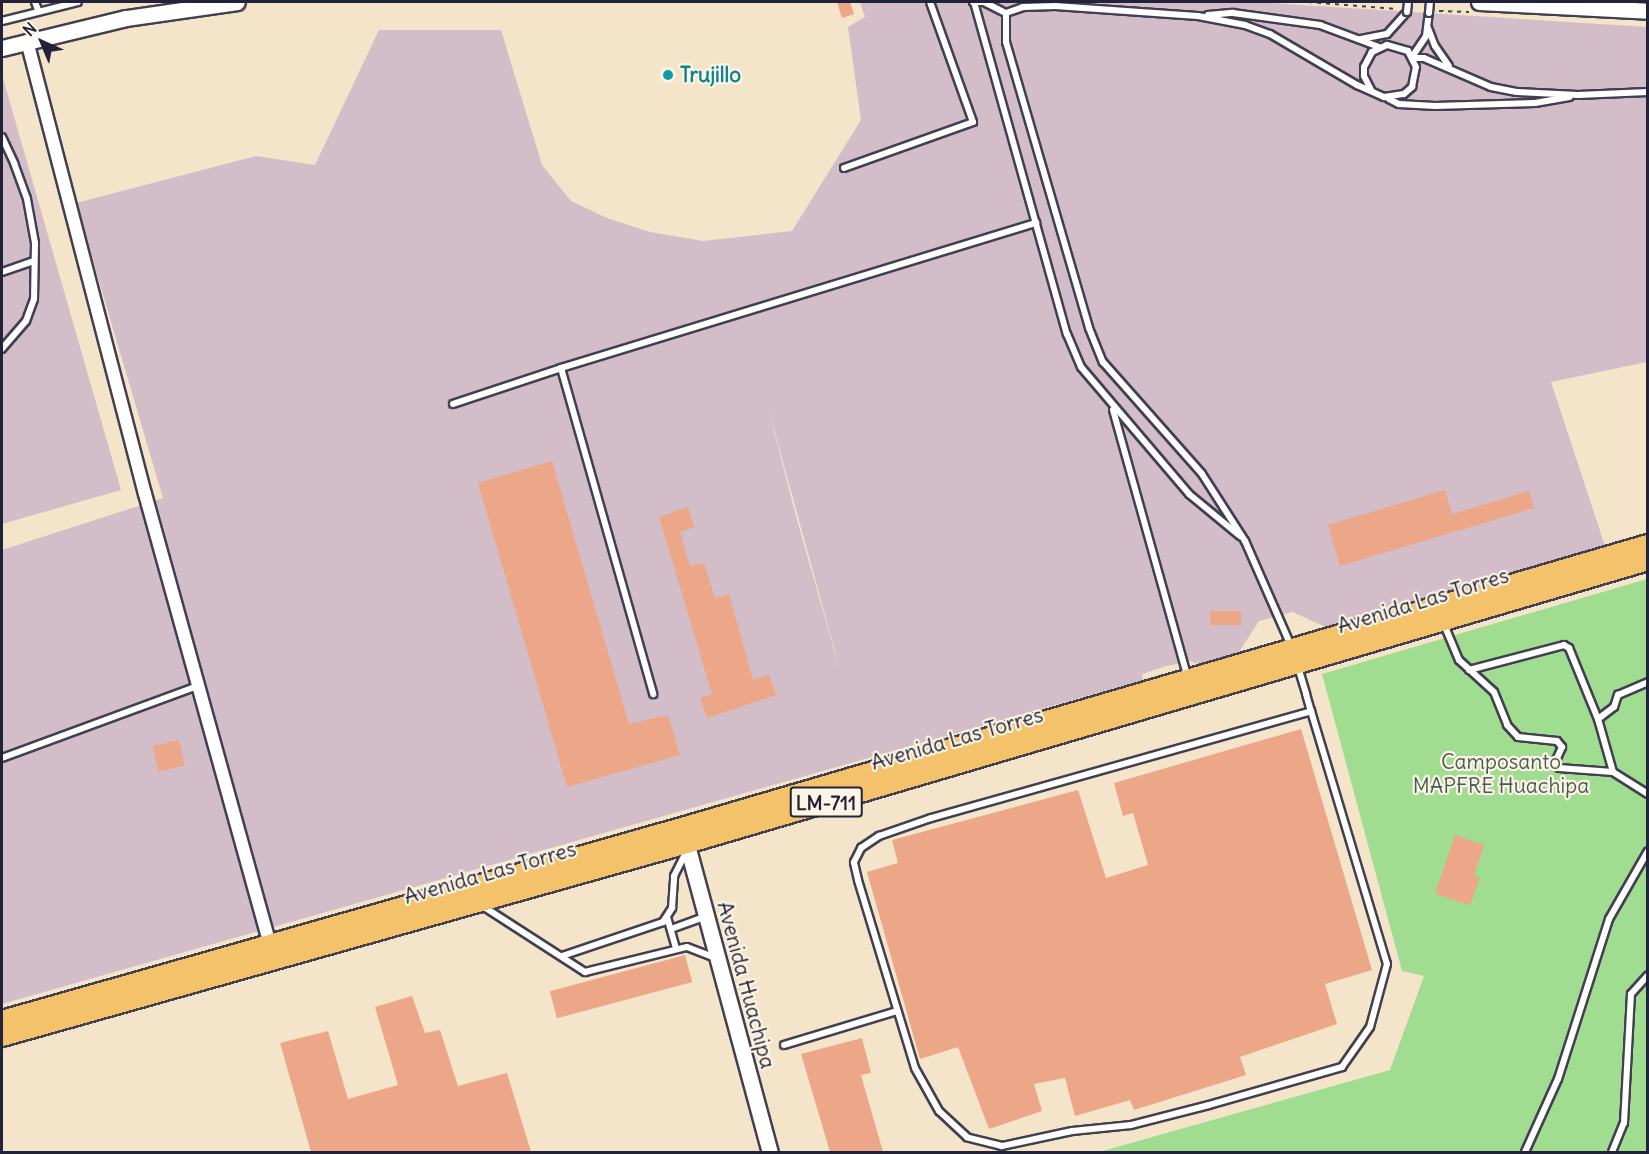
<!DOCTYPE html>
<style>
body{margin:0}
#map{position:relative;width:1649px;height:1154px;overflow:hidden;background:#f4e4c9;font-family:Delius,sans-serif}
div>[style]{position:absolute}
.industrial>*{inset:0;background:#d2bdc8}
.green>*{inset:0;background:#a0dd91}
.building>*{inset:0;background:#eca788;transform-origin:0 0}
.path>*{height:2px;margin-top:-1px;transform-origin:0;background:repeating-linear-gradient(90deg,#423f50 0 4.5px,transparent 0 9px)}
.roads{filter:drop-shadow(2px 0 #423f50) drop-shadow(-2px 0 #423f50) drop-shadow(0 2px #423f50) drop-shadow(0 -2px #423f50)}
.service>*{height:6px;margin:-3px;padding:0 3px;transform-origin:3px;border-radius:3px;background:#fff}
.minor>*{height:12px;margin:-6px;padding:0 6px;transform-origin:6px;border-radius:6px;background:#fff}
.tertiary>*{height:15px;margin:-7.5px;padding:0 7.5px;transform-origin:7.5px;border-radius:7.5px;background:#fff}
.primary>*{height:20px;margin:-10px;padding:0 10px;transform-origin:10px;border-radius:10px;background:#f3c26a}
.bridges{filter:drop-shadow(2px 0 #423f50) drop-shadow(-2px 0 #423f50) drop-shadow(0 2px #423f50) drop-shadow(0 -2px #423f50)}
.service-bridge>*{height:6px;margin:-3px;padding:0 3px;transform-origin:3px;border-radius:3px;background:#fff}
.dots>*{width:16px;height:16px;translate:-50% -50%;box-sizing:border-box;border:3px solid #fcf5e5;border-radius:50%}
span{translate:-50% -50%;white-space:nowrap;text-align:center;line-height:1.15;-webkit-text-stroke:4.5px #fcf5e5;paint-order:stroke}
.shield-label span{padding:2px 4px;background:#fcf5e5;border:2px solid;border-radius:4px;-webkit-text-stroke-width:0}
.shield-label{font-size:20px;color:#22223b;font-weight:700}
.culture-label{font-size:21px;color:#0d838f;font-weight:700}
.left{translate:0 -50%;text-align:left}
.street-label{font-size:21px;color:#22223b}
.park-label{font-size:21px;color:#485a55}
.frame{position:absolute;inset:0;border:3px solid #22223b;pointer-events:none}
.north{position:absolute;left:12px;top:12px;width:60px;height:60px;-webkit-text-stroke:4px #fcf5e5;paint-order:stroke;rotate:316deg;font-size:16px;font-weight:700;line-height:24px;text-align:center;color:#22223b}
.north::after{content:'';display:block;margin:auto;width:21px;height:27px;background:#22223b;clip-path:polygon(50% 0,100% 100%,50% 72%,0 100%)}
</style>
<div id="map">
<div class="industrial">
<div style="clip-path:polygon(evenodd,860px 2px,1254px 2px,1647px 27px,1647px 362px,1551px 382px,1606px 549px,1326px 627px,1292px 612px,1259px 621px,1237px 655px,1201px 665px,1190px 661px,1167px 666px,1142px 674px,1143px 680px,2px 1004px,2px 550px,163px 498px,76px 203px,256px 156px,315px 165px,379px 30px,501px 30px,542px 165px,571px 201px,607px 218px,650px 232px,703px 241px,792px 231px,861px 120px,848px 27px,865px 17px,860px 2px,766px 400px,839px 666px,839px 667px,797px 520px,766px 400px)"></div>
<div style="clip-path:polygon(2px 75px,121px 490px,2px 524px)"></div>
</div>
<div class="green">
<div style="clip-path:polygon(1647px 579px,1647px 1152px,1099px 1152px,1390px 1070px,1424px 976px,1402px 971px,1322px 674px)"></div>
</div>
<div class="building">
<div style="clip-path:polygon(837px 2px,850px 2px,854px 14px,842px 18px)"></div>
<div style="clip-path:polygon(552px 461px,629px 724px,668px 715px,680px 755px,567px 787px,478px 483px)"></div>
<div style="clip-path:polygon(1445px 490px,1452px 514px,1529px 491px,1534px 508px,1340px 566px,1328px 525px)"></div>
<div style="clip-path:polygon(688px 507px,694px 527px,680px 532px,690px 566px,704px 563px,715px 598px,729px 594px,753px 680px,769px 675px,776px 695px,707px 718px,700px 698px,712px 694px,659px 517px)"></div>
<div style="left:1210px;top:611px;width:31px;height:14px"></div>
<div style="clip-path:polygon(1301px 729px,1372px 970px,1325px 984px,1337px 1024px,1240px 1057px,1246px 1075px,1134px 1110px,1130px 1100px,1075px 1116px,1065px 1078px,1034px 1084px,1042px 1111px,989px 1129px,958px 1047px,920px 1059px,867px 872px,898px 863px,892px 840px,1078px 790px,1106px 878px,1148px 865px,1133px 813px,1123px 816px,1114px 783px)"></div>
<div style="left:179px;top:740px;width:26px;height:27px;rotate:77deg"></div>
<div style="clip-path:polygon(1455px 835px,1484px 845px,1474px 876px,1480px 878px,1470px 905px,1435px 894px)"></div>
<div style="left:685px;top:955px;width:28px;height:140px;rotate:75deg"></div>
<div style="clip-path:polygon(412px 996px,425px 1033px,440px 1030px,458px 1086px,507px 1073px,531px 1152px,311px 1152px,280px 1043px,328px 1031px,348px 1099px,398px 1085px,375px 1007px)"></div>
<div style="clip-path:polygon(862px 1038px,871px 1073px,861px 1075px,883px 1152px,830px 1152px,801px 1054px)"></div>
</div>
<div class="path">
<div style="left:1308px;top:2px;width:89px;rotate:4.5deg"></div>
<div style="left:1439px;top:11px;width:30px;rotate:2deg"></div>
</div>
<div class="roads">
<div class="service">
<div style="left:35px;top:2px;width:9px;rotate:69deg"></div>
<div style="left:973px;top:2px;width:11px"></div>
<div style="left:984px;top:2px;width:25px;rotate:27deg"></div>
<div style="left:1006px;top:13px;width:18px;rotate:-19deg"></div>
<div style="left:1023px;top:7px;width:32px;rotate:-2deg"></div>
<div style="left:1055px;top:6px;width:143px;rotate:4deg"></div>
<div style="left:1198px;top:16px;width:48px;rotate:10.8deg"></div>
<div style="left:1245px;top:25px;width:27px;rotate:20deg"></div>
<div style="left:1270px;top:34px;width:101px;rotate:30.4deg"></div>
<div style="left:1357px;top:85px;width:30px;rotate:24deg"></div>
<div style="left:1384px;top:97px;width:20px;rotate:-9deg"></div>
<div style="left:1404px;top:94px;width:11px;rotate:-41deg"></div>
<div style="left:1412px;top:87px;width:20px;rotate:-79deg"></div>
<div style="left:1416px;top:67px;width:18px;rotate:-117deg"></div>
<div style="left:1408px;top:51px;width:22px;rotate:-164deg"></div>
<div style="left:1387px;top:45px;width:17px;rotate:155deg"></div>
<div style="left:1372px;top:52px;width:17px;rotate:118deg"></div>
<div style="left:1364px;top:67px;width:9px;rotate:90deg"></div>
<div style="left:1364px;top:76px;width:16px;rotate:63deg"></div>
<div style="left:974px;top:2px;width:345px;rotate:74.4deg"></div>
<div style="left:1067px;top:334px;width:36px;rotate:67deg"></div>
<div style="left:1081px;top:367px;width:167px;rotate:49.6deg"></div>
<div style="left:1189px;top:494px;width:66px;rotate:39.5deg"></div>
<div style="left:1006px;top:13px;width:29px;rotate:90deg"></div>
<div style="left:1006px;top:42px;width:298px;rotate:73.8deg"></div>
<div style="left:1089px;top:328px;width:37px;rotate:68deg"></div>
<div style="left:1103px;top:362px;width:149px;rotate:48.5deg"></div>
<div style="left:1202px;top:474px;width:80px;rotate:57.3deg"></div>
<div style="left:1245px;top:541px;width:115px;rotate:66.3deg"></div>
<div style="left:1208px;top:15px;width:25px;rotate:-5deg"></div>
<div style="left:1233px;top:13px;width:88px;rotate:7.9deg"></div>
<div style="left:1320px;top:25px;width:63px;rotate:20.4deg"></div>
<div style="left:2px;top:21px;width:78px;rotate:-14deg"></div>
<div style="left:1428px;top:28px;width:19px;rotate:69deg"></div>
<div style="left:1435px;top:46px;width:24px;rotate:55deg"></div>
<div style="left:1361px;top:39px;width:26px;rotate:-11deg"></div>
<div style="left:1387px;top:34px;width:30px;rotate:-48deg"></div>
<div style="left:1412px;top:57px;width:25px;rotate:-56deg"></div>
<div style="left:1426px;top:36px;width:23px;rotate:-83deg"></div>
<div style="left:1413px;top:58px;width:11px"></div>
<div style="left:1424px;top:58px;width:73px;rotate:23.4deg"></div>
<div style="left:1491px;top:87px;width:26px;rotate:11deg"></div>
<div style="left:1517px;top:92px;width:61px;rotate:2.8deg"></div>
<div style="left:1578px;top:95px;width:70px;rotate:-2.5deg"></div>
<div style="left:1389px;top:99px;width:11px;rotate:27deg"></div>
<div style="left:1399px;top:104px;width:36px;rotate:3deg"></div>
<div style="left:1435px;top:106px;width:100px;rotate:-1.7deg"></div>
<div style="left:1535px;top:103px;width:35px;rotate:-10deg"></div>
<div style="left:2px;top:137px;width:29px;rotate:65deg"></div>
<div style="left:14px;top:163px;width:38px;rotate:70deg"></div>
<div style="left:27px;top:199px;width:45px;rotate:79.7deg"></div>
<div style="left:35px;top:243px;width:56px;rotate:91deg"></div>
<div style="left:34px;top:299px;width:23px;rotate:110deg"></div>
<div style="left:26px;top:321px;width:37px;rotate:131deg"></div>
<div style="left:844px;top:168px;width:137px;rotate:-19.6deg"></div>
<div style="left:973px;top:122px;width:127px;rotate:-109.7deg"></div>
<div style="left:2px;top:272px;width:34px;rotate:-19deg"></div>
<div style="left:561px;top:368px;width:339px;rotate:74.2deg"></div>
<div style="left:453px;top:404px;width:114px;rotate:-18.4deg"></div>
<div style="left:561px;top:368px;width:497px;rotate:-17deg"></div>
<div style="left:1113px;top:410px;width:278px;rotate:74.4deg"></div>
<div style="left:1443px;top:622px;width:41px;rotate:67.2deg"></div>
<div style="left:1459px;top:660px;width:47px;rotate:42.4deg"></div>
<div style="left:1494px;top:692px;width:35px;rotate:68deg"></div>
<div style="left:1507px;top:725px;width:16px;rotate:47deg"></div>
<div style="left:1518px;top:737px;width:39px;rotate:6deg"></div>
<div style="left:1557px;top:741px;width:8px;rotate:50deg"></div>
<div style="left:1562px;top:747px;width:17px;rotate:114deg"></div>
<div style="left:1555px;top:763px;width:6px;rotate:51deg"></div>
<div style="left:1559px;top:768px;width:54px;rotate:4.2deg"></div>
<div style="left:1613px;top:772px;width:41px;rotate:32.2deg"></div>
<div style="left:1298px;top:667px;width:28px;rotate:73deg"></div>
<div style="left:1306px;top:694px;width:18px;rotate:74deg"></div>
<div style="left:1311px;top:711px;width:264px;rotate:73.3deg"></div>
<div style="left:1387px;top:964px;width:65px;rotate:105.1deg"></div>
<div style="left:1370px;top:1027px;width:49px;rotate:125deg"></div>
<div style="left:1342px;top:1067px;width:138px;rotate:164.1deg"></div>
<div style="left:1209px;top:1105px;width:81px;rotate:165.6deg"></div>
<div style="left:1131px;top:1125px;width:59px;rotate:174.2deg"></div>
<div style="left:1072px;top:1131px;width:72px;rotate:167.9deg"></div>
<div style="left:1002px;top:1146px;width:36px;rotate:-166deg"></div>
<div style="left:967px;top:1137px;width:38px;rotate:-137deg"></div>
<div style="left:939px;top:1111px;width:49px;rotate:-119.2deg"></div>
<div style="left:915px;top:1068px;width:196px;rotate:-106.9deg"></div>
<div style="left:858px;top:880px;width:18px;rotate:-103deg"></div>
<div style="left:854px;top:862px;width:16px;rotate:-63deg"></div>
<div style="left:861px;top:848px;width:22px;rotate:-34deg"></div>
<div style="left:879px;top:836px;width:55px;rotate:-19.1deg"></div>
<div style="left:931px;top:818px;width:395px;rotate:-15.7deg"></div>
<div style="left:1469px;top:670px;width:98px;rotate:-14.7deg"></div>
<div style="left:1564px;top:645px;width:6px;rotate:31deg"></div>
<div style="left:1569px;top:648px;width:77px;rotate:67.8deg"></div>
<div style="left:2px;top:758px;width:209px;rotate:-20.2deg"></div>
<div style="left:1613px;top:772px;width:55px;rotate:-105.8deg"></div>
<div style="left:1598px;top:719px;width:20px;rotate:-37deg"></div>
<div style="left:1614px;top:707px;width:13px;rotate:-72deg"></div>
<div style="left:1618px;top:695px;width:33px;rotate:-23deg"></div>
<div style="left:481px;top:905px;width:124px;rotate:32.8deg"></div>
<div style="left:585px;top:972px;width:105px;rotate:-13.8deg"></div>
<div style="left:687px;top:947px;width:31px;rotate:21deg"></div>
<div style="left:667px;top:917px;width:32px;rotate:74deg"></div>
<div style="left:671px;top:929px;width:37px;rotate:-20deg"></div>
<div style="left:562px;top:956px;width:107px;rotate:-18.6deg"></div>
<div style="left:663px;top:922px;width:17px;rotate:-57deg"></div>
<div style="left:672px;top:908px;width:32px;rotate:-86deg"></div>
<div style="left:674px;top:876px;width:27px;rotate:-63deg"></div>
<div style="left:784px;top:1045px;width:118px;rotate:-16.7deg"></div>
<div style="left:1525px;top:1152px;width:80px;rotate:-65.7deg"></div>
<div style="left:1558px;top:1079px;width:168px;rotate:-72.3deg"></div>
<div style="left:1609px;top:919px;width:78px;rotate:-60.2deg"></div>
<div style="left:1612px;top:1152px;width:31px;rotate:-68deg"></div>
<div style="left:1624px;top:1123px;width:129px;rotate:-86.9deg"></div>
<div style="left:1631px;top:994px;width:25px;rotate:-48deg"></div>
</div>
<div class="minor">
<div style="left:27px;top:41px;width:468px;rotate:75.4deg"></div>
<div style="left:145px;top:494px;width:474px;rotate:74.5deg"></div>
</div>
<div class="tertiary">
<div style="left:1479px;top:2px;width:169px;rotate:3deg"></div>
<div style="left:2px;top:48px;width:128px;rotate:-13.6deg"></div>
<div style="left:126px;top:18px;width:112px;rotate:-8.2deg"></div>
<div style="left:684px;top:834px;width:329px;rotate:74.9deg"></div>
</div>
<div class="primary">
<div style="left:2px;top:1021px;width:707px;rotate:-15.85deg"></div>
<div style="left:682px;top:828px;width:1007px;rotate:-16.33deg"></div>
<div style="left:2px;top:1036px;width:712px;rotate:-15.74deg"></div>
<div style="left:687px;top:843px;width:1002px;rotate:-16.41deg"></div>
</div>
</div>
<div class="bridges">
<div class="service-bridge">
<div style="left:1407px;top:12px;width:10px;rotate:-84deg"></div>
<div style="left:1429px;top:13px;width:11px;rotate:-85deg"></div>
</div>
</div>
<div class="dots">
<div style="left:668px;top:75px;background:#0f9aa8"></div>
</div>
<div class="shield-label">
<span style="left:826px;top:802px">LM-711</span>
</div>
<div class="culture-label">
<span class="left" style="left:680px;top:75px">Trujillo</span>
</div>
<div class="street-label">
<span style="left:1423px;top:601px;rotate:-17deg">Avenida Las Torres</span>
<span style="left:957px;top:739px;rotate:-16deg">Avenida Las Torres</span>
<span style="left:490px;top:873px;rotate:-16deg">Avenida Las Torres</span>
<span style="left:746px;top:985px;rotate:75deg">Avenida Huachipa</span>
</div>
<div class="park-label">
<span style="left:1501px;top:774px">Camposanto<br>MAPFRE Huachipa</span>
</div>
<div class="frame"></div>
<div class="north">N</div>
</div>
